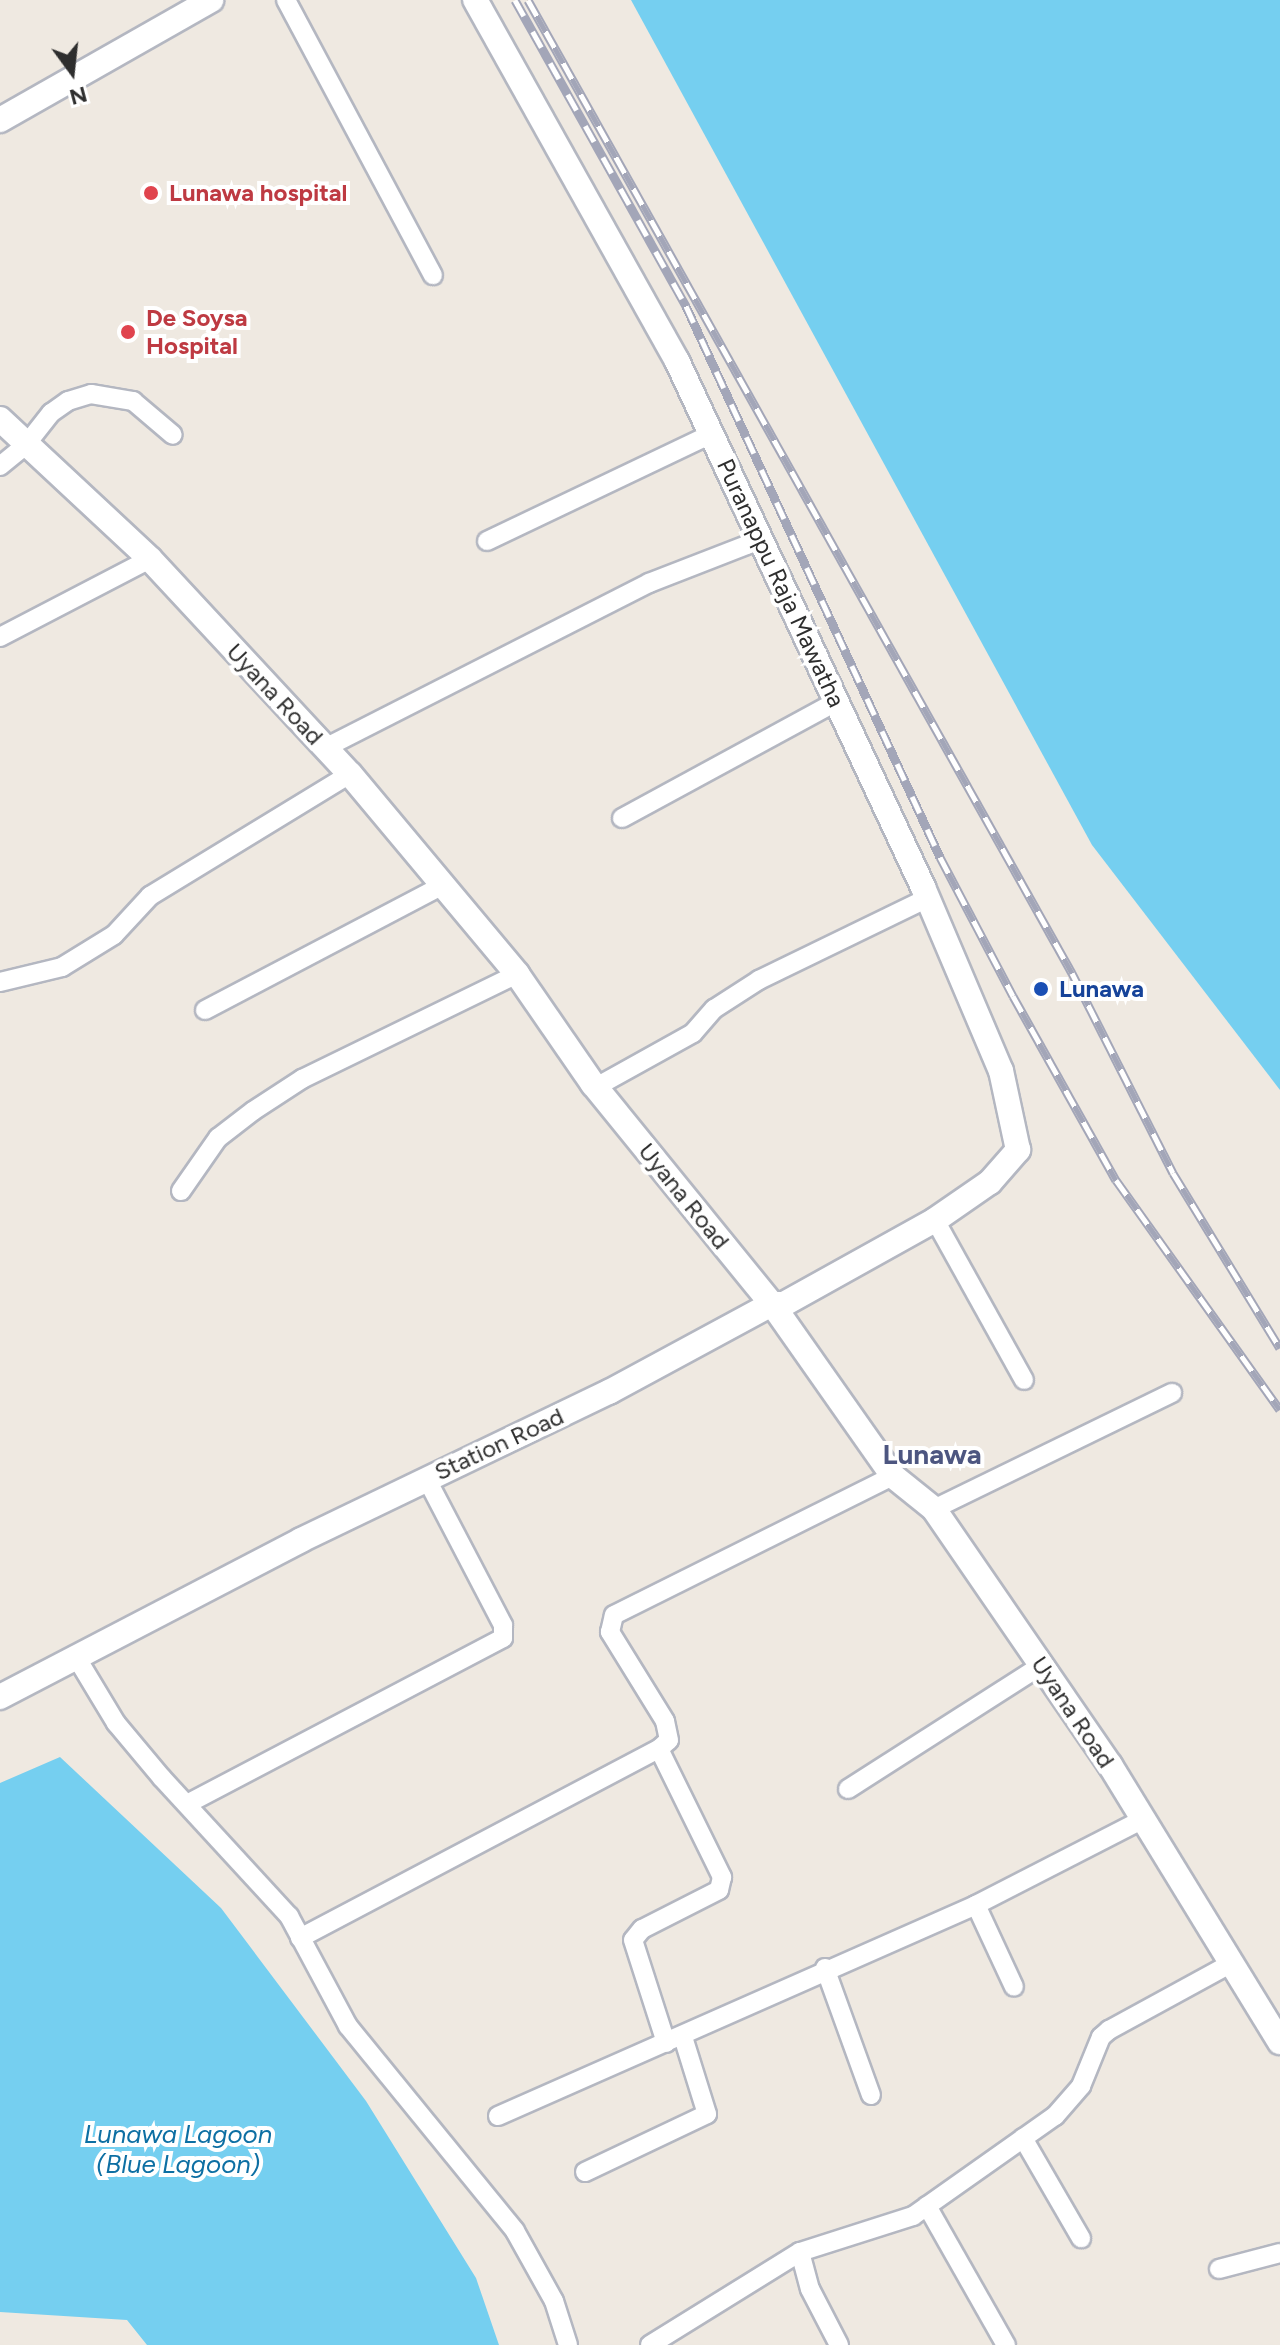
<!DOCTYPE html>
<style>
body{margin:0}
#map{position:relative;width:1280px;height:2345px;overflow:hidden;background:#efe9e1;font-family:Figtree,sans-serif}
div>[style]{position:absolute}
.water>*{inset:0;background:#75cff0}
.roads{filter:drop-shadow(2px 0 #b4b7c1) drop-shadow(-2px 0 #b4b7c1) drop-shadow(0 2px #b4b7c1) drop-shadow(0 -2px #b4b7c1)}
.minor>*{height:18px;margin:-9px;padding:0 9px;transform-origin:9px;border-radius:9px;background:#fff}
.tertiary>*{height:24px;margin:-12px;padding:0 12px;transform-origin:12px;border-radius:12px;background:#fff}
.rail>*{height:9px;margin-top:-4.5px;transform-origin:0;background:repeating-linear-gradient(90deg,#fff 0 18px,#a3a6b8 0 36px);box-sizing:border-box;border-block:2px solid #a3a6b8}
.dots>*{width:22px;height:22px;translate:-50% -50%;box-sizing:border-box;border:4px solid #fff;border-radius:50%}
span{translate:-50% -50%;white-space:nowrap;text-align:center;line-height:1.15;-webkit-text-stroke:8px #fff;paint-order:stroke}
.health-label{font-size:24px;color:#be3a42;font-weight:700}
.left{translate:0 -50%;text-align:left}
.street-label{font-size:24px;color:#2e2e2e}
.transit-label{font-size:24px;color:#164399;font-weight:700}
.water-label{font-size:26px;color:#0d6fa3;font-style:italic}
.quarter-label{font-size:28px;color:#4d5680;font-weight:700}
.north{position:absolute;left:32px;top:32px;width:80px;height:80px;-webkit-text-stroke:6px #fff;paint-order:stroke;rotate:165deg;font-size:22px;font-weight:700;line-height:32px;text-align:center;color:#2e2e2e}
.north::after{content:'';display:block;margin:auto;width:28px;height:36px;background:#2e2e2e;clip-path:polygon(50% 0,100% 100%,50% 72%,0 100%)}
</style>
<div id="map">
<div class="water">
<div style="clip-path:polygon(631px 0,1280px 0,1280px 1090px,1092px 845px)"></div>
<div style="clip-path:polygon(60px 1757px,221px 1908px,366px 2101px,476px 2278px,499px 2345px,147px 2345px,127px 2320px,0 2312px,0 1783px)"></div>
</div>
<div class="roads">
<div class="minor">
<div style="left:286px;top:0;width:312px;rotate:61.9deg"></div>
<div style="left:0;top:466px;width:32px;rotate:-39deg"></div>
<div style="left:25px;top:446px;width:42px;rotate:-51.8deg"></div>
<div style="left:51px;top:413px;width:21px;rotate:-35deg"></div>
<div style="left:68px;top:401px;width:24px;rotate:-17deg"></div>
<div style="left:91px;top:394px;width:43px;rotate:9.5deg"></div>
<div style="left:133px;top:401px;width:52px;rotate:40.4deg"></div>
<div style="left:487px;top:541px;width:248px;rotate:-25.5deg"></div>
<div style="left:0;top:637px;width:169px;rotate:-27.5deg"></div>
<div style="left:325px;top:748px;width:364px;rotate:-27deg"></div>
<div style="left:649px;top:583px;width:119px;rotate:-21.2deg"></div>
<div style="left:622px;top:818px;width:243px;rotate:-28.5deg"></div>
<div style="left:0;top:982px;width:64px;rotate:-13.6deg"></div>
<div style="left:62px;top:967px;width:61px;rotate:-31.6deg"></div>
<div style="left:114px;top:935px;width:53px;rotate:-47.3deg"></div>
<div style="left:150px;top:896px;width:234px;rotate:-31.4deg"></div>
<div style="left:205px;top:1010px;width:271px;rotate:-27.7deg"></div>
<div style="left:593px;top:1084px;width:4px;rotate:45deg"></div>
<div style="left:596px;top:1087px;width:111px;rotate:-29.1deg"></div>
<div style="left:693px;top:1033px;width:32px;rotate:-49deg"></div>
<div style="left:714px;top:1009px;width:54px;rotate:-32.8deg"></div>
<div style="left:759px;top:980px;width:188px;rotate:-25.9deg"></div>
<div style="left:181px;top:1191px;width:65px;rotate:-55.1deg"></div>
<div style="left:218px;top:1138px;width:44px;rotate:-37.6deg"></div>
<div style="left:253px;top:1111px;width:59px;rotate:-33.1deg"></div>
<div style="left:302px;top:1079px;width:239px;rotate:-26deg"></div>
<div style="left:935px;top:1220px;width:183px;rotate:60.9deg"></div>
<div style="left:934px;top:1509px;width:265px;rotate:-26deg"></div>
<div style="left:78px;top:1660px;width:74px;rotate:58.9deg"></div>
<div style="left:116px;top:1723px;width:72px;rotate:50.1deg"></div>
<div style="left:162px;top:1778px;width:188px;rotate:47.4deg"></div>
<div style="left:289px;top:1916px;width:125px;rotate:61.8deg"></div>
<div style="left:348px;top:2026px;width:264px;rotate:50.8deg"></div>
<div style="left:515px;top:2231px;width:80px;rotate:60.9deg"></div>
<div style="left:554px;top:2301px;width:46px;rotate:72.3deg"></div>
<div style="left:659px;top:1749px;width:143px;rotate:63.8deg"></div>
<div style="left:722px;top:1877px;width:13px;rotate:103deg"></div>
<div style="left:719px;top:1890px;width:86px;rotate:153.1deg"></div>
<div style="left:642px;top:1929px;width:14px;rotate:129deg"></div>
<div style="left:633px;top:1940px;width:108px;rotate:72.2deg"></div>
<div style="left:848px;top:1789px;width:230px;rotate:-32.6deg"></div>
<div style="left:187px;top:1804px;width:357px;rotate:-27.7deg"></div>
<div style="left:503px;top:1638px;width:13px;rotate:-90deg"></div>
<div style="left:503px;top:1625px;width:166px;rotate:-117.6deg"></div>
<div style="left:976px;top:1905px;width:90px;rotate:65.1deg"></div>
<div style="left:300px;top:1938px;width:406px;rotate:-27.8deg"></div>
<div style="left:659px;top:1749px;width:13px;rotate:-42deg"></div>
<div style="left:669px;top:1740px;width:19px;rotate:-102deg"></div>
<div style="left:665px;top:1721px;width:105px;rotate:-121.7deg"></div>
<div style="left:610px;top:1632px;width:17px;rotate:-77deg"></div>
<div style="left:614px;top:1615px;width:312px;rotate:-26.5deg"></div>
<div style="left:825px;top:1968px;width:135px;rotate:70.1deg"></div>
<div style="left:498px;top:2116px;width:522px;rotate:-23.82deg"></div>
<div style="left:976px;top:1905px;width:188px;rotate:-27.2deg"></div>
<div style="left:1023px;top:2138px;width:116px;rotate:59.9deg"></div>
<div style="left:585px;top:2172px;width:135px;rotate:-25.4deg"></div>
<div style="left:707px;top:2114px;width:81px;rotate:-107.3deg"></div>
<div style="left:927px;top:2206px;width:160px;rotate:60.4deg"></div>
<div style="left:800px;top:2252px;width:38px;rotate:75deg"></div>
<div style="left:810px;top:2289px;width:63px;rotate:62.6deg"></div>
<div style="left:1219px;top:2269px;width:63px;rotate:-14.7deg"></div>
<div style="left:650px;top:2345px;width:176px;rotate:-31.8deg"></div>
<div style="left:800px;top:2252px;width:119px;rotate:-17.7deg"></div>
<div style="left:913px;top:2216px;width:174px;rotate:-35.2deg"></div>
<div style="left:1055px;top:2116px;width:40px;rotate:-49deg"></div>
<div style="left:1081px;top:2086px;width:53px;rotate:-67.8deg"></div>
<div style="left:1101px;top:2037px;width:11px;rotate:-41deg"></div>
<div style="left:1109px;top:2030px;width:140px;rotate:-28.6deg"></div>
</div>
<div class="tertiary">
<div style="left:0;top:120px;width:243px;rotate:-29.6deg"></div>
<div style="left:0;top:419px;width:205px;rotate:43deg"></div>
<div style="left:150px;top:559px;width:294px;rotate:47.1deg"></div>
<div style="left:350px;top:774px;width:261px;rotate:50.1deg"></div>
<div style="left:517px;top:974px;width:134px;rotate:55.4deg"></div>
<div style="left:593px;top:1084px;width:284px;rotate:50.9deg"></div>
<div style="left:772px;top:1304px;width:210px;rotate:54.9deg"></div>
<div style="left:893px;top:1476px;width:53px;rotate:38.8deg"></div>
<div style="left:934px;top:1509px;width:311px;rotate:55.5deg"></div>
<div style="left:1110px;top:1765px;width:325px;rotate:58.5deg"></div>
<div style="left:0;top:1697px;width:339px;rotate:-27.5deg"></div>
<div style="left:301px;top:1540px;width:342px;rotate:-25.7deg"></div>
<div style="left:609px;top:1392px;width:185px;rotate:-28.4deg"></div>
<div style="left:772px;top:1304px;width:12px"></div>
<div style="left:784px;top:1304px;width:173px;rotate:-29.1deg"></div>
<div style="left:935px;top:1220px;width:67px;rotate:-34.6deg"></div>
<div style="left:990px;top:1182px;width:43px;rotate:-48.8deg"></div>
<div style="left:1018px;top:1150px;width:81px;rotate:-102.1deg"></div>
<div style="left:1001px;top:1071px;width:200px;rotate:-113deg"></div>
<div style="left:923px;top:887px;width:581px;rotate:-115.06deg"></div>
<div style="left:677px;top:361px;width:414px;rotate:-119.2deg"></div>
</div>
</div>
<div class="rail">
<div style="left:515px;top:0;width:351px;rotate:60.8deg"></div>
<div style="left:686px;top:306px;width:607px;rotate:65.25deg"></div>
<div style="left:940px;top:857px;width:157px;rotate:62.3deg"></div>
<div style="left:1013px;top:996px;width:211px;rotate:60.8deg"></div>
<div style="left:1116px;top:1180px;width:282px;rotate:54.5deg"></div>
<div style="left:528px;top:0;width:1115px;rotate:60.79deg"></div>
<div style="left:1072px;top:973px;width:224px;rotate:63.2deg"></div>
<div style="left:1173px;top:1173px;width:205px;rotate:58.6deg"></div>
</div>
<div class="dots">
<div style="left:151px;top:193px;background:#e0444e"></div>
<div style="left:128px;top:332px;background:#e0444e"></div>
<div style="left:1041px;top:989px;background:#1a4fb4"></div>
</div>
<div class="health-label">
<span class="left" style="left:169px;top:193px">Lunawa hospital</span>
<span class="left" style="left:146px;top:332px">De Soysa<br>Hospital</span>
</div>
<div class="street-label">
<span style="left:781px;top:583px;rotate:65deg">Puranappu Raja Mawatha</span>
<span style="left:275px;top:694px;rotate:47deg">Uyana Road</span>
<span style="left:684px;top:1196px;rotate:51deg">Uyana Road</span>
<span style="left:499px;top:1444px;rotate:-25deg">Station Road</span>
<span style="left:1073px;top:1712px;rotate:56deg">Uyana Road</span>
</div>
<div class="transit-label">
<span class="left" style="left:1059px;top:989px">Lunawa</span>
</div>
<div class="water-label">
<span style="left:178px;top:2150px">Lunawa Lagoon<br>(Blue Lagoon)</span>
</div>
<div class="quarter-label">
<span style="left:932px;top:1454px">Lunawa</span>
</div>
<div class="north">N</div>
</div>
